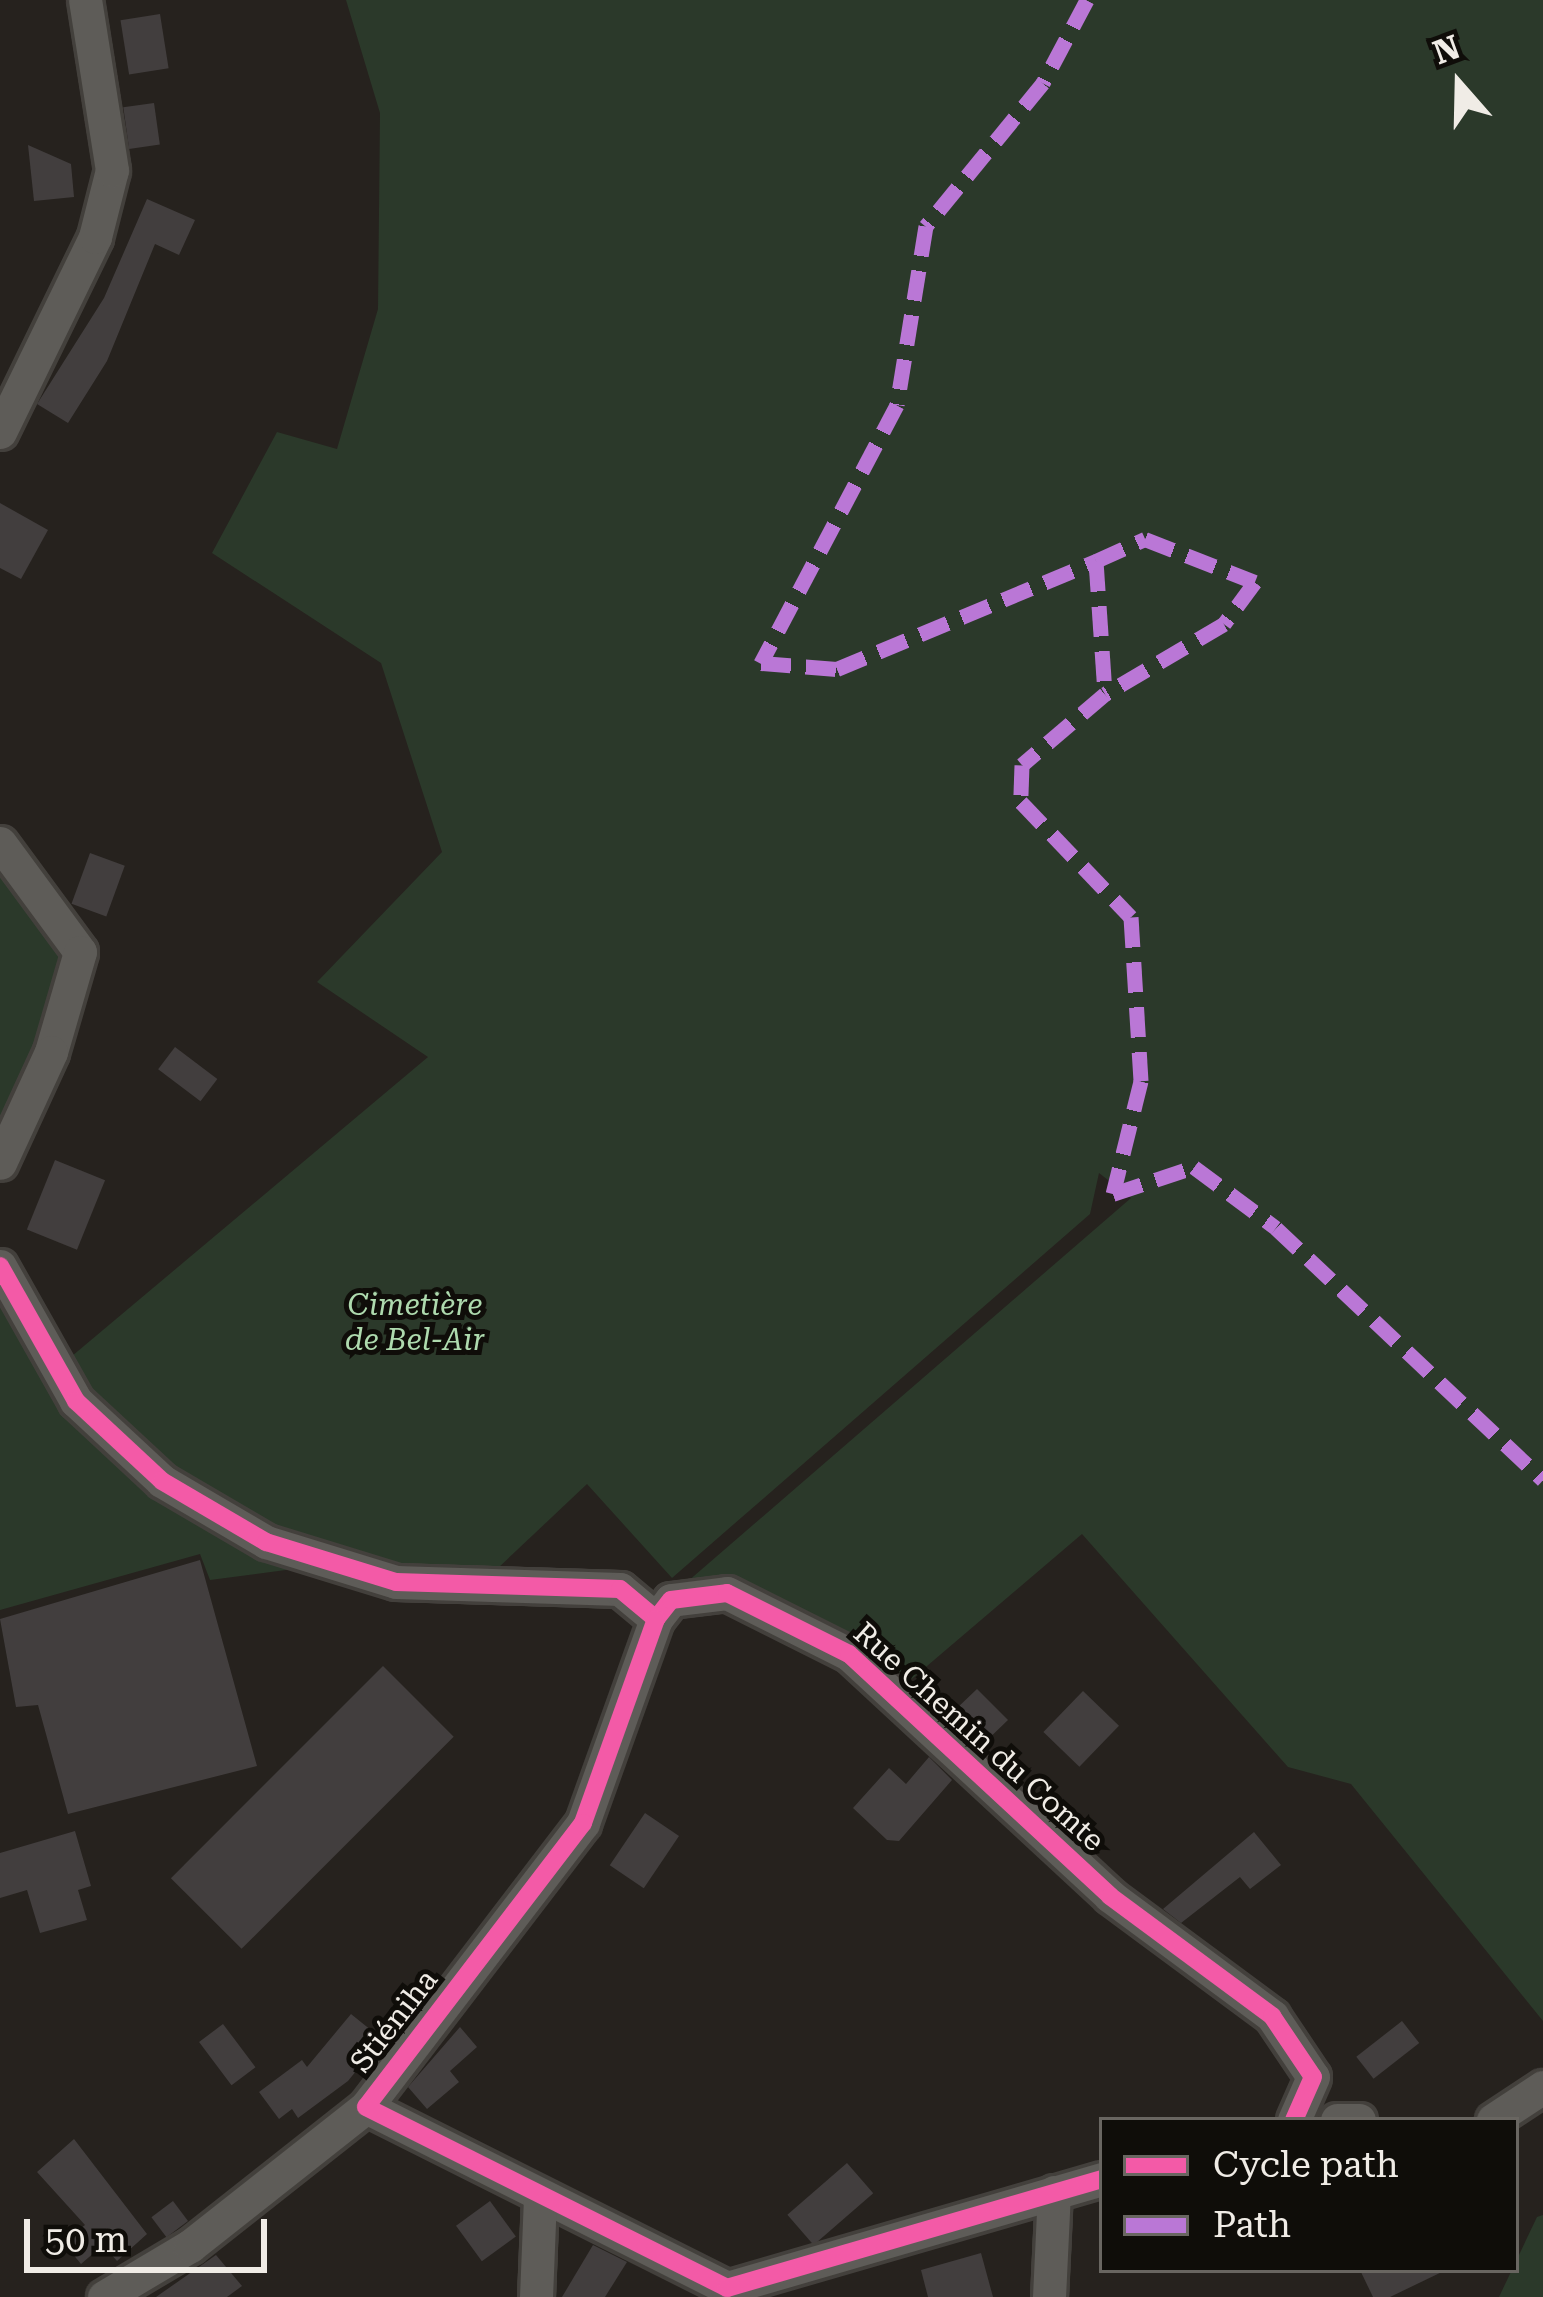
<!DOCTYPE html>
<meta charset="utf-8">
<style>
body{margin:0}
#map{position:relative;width:1543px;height:2297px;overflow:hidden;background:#26221e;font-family:"Roboto Serif",serif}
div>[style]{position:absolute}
.green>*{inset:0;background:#2b392a}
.building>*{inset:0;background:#423e3e;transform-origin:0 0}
.roads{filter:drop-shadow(3px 0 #43403c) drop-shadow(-3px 0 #43403c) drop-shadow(0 3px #43403c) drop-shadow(0 -3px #43403c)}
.street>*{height:33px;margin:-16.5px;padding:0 16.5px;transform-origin:16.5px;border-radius:16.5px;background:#5e5c58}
.quiet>*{height:15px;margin-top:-7.5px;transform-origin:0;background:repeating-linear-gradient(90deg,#ba77d6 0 30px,transparent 0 45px)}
.cycleway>*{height:18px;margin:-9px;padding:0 9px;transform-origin:9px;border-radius:9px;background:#f35aa7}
span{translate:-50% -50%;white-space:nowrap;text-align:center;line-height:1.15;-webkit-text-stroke:10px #0f0d09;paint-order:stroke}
.park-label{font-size:30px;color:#aedaae;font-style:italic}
.street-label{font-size:30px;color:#f0ece6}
.legend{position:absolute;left:1099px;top:2117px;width:420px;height:156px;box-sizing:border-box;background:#0f0d09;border:3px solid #696661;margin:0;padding:15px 21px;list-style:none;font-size:36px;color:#f0ece6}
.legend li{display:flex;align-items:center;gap:24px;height:60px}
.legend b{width:60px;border:3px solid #696661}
.north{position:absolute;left:1399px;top:24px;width:120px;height:120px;-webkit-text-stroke:9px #0f0d09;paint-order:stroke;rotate:340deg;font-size:33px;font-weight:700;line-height:48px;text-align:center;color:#f0ece6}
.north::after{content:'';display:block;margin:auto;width:42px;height:54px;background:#f0ece6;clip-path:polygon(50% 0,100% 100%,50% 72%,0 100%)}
.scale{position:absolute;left:24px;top:2219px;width:243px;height:54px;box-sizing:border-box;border:6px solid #f0ece6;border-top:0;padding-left:15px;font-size:36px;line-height:42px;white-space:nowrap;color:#f0ece6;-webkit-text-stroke:9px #0f0d09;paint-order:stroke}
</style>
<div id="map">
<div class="green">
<div style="clip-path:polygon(346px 0,1543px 0,1543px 2021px,1351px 1784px,1288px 1767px,1082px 1534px,893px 1695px,687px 1582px,1131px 1198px,1099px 1173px,1090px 1214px,672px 1578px,587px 1484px,479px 1586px,338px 1563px,210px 1580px,200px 1554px,0 1610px,0 1266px,53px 1372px,428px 1057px,317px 982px,442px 852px,381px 663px,212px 553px,277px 432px,337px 449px,378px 309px,380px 113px)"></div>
<div style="clip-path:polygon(0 843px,80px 952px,0 1163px)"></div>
<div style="clip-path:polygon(1543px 2215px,1543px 2297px,1499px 2297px,1537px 2217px)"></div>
</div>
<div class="building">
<div style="left:160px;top:14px;width:55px;height:40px;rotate:81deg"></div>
<div style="left:154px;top:103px;width:42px;height:31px;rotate:82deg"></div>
<div style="clip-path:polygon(28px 145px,71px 164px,74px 197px,34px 201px)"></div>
<div style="clip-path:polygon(147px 199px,195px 220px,179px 255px,155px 244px,107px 361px,68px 423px,37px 404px,104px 298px)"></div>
<div style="clip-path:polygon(0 503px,48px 530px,21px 579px,0 568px)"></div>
<div style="left:90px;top:853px;width:37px;height:54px;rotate:20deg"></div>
<div style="left:175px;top:1047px;width:53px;height:28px;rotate:37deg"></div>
<div style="left:55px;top:1160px;width:54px;height:75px;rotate:22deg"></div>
<div style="clip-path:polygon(200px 1560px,257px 1766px,68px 1814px,38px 1705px,16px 1707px,0 1619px)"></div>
<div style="left:383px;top:1666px;width:100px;height:300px;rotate:45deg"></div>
<div style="clip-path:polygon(977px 1689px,1008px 1720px,980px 1747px,959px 1728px,967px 1720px,956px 1709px)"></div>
<div style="left:1083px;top:1691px;width:50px;height:57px;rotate:44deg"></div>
<div style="clip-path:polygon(929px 1757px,952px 1780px,899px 1841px,887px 1840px,853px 1808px,889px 1768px,906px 1784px)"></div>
<div style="left:645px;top:1813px;width:41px;height:63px;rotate:34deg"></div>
<div style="clip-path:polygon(75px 1831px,91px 1886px,78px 1890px,87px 1920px,40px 1933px,27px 1890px,0 1898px,0 1853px)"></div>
<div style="clip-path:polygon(1254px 1832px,1281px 1865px,1250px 1889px,1240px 1877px,1181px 1923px,1163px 1909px)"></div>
<div style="clip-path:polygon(351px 2014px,382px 2039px,348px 2081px,298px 2118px,292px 2109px,279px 2119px,259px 2092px,302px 2060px,307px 2067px)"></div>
<div style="left:1402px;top:2021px;width:28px;height:58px;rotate:52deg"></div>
<div style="left:223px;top:2024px;width:54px;height:30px;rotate:53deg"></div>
<div style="clip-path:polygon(460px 2027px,477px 2047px,450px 2071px,459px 2082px,427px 2109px,408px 2087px)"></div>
<div style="clip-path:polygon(74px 2139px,147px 2234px,117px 2261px,103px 2245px,81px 2264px,63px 2242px,85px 2225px,37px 2172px)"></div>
<div style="left:847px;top:2163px;width:40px;height:79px;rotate:49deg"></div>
<div style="left:173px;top:2201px;width:25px;height:27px;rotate:53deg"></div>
<div style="left:490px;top:2201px;width:44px;height:42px;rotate:54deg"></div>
<div style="clip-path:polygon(593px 2245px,627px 2262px,605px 2297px,562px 2297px)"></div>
<div style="clip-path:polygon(981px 2253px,993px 2297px,928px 2297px,921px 2270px)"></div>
<div style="clip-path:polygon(216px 2255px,242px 2286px,227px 2297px,156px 2297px)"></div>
<div style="clip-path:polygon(1360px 2270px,1446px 2270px,1390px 2297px,1373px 2297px)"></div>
</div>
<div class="roads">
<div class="street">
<div style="left:0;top:432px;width:217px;rotate:-64deg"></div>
<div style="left:95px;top:237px;width:69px;rotate:-75.8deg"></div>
<div style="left:112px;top:170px;width:172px;rotate:-99deg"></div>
<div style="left:0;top:843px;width:135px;rotate:53.7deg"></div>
<div style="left:80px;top:952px;width:104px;rotate:106.2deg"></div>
<div style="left:51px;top:1052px;width:122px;rotate:114.7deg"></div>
<div style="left:0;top:1266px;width:155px;rotate:60.6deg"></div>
<div style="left:76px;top:1401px;width:117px;rotate:42.9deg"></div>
<div style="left:162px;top:1481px;width:121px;rotate:30.4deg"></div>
<div style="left:266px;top:1542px;width:136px;rotate:17.1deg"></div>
<div style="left:396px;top:1582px;width:224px;rotate:1.8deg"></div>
<div style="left:620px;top:1589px;width:47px;rotate:39.8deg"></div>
<div style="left:656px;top:1619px;width:24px;rotate:-52deg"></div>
<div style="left:671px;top:1600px;width:56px;rotate:-7.1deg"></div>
<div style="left:727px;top:1593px;width:136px;rotate:26.6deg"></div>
<div style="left:849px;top:1654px;width:356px;rotate:42.8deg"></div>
<div style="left:1110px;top:1896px;width:202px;rotate:36.5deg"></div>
<div style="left:1272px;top:2016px;width:73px;rotate:56.1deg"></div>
<div style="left:1313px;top:2077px;width:47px;rotate:113.8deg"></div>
<div style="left:656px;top:1619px;width:217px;rotate:109.7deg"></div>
<div style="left:583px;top:1823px;width:357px;rotate:127.4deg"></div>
<div style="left:366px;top:2107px;width:404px;rotate:26.6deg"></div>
<div style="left:727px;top:2288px;width:391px;rotate:-16.2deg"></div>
<div style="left:1337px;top:2120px;width:22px"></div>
<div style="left:1493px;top:2120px;width:60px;rotate:-33.4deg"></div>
<div style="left:104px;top:2297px;width:100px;rotate:-30.7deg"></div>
<div style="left:190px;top:2246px;width:224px;rotate:-38.3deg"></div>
<div style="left:536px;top:2297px;width:101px;rotate:-87.7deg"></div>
<div style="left:1049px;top:2297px;width:105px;rotate:-87.3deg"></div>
</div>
</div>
<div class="quiet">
<div style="left:1087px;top:0;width:94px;rotate:117.9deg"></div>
<div style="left:1043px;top:83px;width:185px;rotate:129.3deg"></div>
<div style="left:926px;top:226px;width:181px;rotate:99.2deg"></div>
<div style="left:897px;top:405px;width:292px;rotate:117.8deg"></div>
<div style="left:761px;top:663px;width:76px;rotate:4.5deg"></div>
<div style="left:837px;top:669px;width:281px;rotate:-22.6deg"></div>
<div style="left:1096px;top:561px;width:133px;rotate:86.1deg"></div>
<div style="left:1105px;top:694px;width:109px;rotate:139.5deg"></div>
<div style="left:1022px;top:765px;width:37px;rotate:92deg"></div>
<div style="left:1021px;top:802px;width:159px;rotate:46.3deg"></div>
<div style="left:1131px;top:917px;width:164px;rotate:86.5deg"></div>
<div style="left:1141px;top:1081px;width:116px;rotate:103.9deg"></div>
<div style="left:1096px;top:561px;width:54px;rotate:-24.2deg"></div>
<div style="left:1145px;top:539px;width:118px;rotate:21.4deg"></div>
<div style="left:1255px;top:582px;width:52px;rotate:126.4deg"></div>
<div style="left:1224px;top:624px;width:138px;rotate:149.5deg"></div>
<div style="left:1113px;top:1194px;width:85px;rotate:-18.4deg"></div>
<div style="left:1194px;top:1167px;width:102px;rotate:36.6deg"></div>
<div style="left:1276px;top:1228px;width:367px;rotate:43.3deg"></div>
</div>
<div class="cycleway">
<div style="left:0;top:1266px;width:155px;rotate:60.6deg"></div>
<div style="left:76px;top:1401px;width:117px;rotate:42.9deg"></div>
<div style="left:162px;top:1481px;width:121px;rotate:30.4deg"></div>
<div style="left:266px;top:1542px;width:136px;rotate:17.1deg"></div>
<div style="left:396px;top:1582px;width:224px;rotate:1.8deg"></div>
<div style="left:620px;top:1589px;width:47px;rotate:39.8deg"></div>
<div style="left:656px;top:1619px;width:24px;rotate:-52deg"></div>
<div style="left:671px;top:1600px;width:56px;rotate:-7.1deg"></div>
<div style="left:727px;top:1593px;width:136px;rotate:26.6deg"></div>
<div style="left:849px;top:1654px;width:356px;rotate:42.8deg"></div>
<div style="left:1110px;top:1896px;width:202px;rotate:36.5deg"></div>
<div style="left:1272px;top:2016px;width:73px;rotate:56.1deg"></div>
<div style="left:1313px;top:2077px;width:47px;rotate:113.8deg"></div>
<div style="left:656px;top:1619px;width:217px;rotate:109.7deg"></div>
<div style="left:583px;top:1823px;width:357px;rotate:127.4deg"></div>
<div style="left:366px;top:2107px;width:404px;rotate:26.6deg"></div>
<div style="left:727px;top:2288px;width:391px;rotate:-16.2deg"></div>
</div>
<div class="park-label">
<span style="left:415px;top:1322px">Cimetière<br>de Bel-Air</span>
</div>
<div class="street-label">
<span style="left:979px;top:1737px;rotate:42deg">Rue Chemin du Comte</span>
<span style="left:394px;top:2021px;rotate:-52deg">Stiéniha</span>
</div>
<ul class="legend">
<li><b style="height:15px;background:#f35aa7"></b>Cycle path</li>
<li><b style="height:15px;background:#ba77d6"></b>Path</li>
</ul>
<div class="north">N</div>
<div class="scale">50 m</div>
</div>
